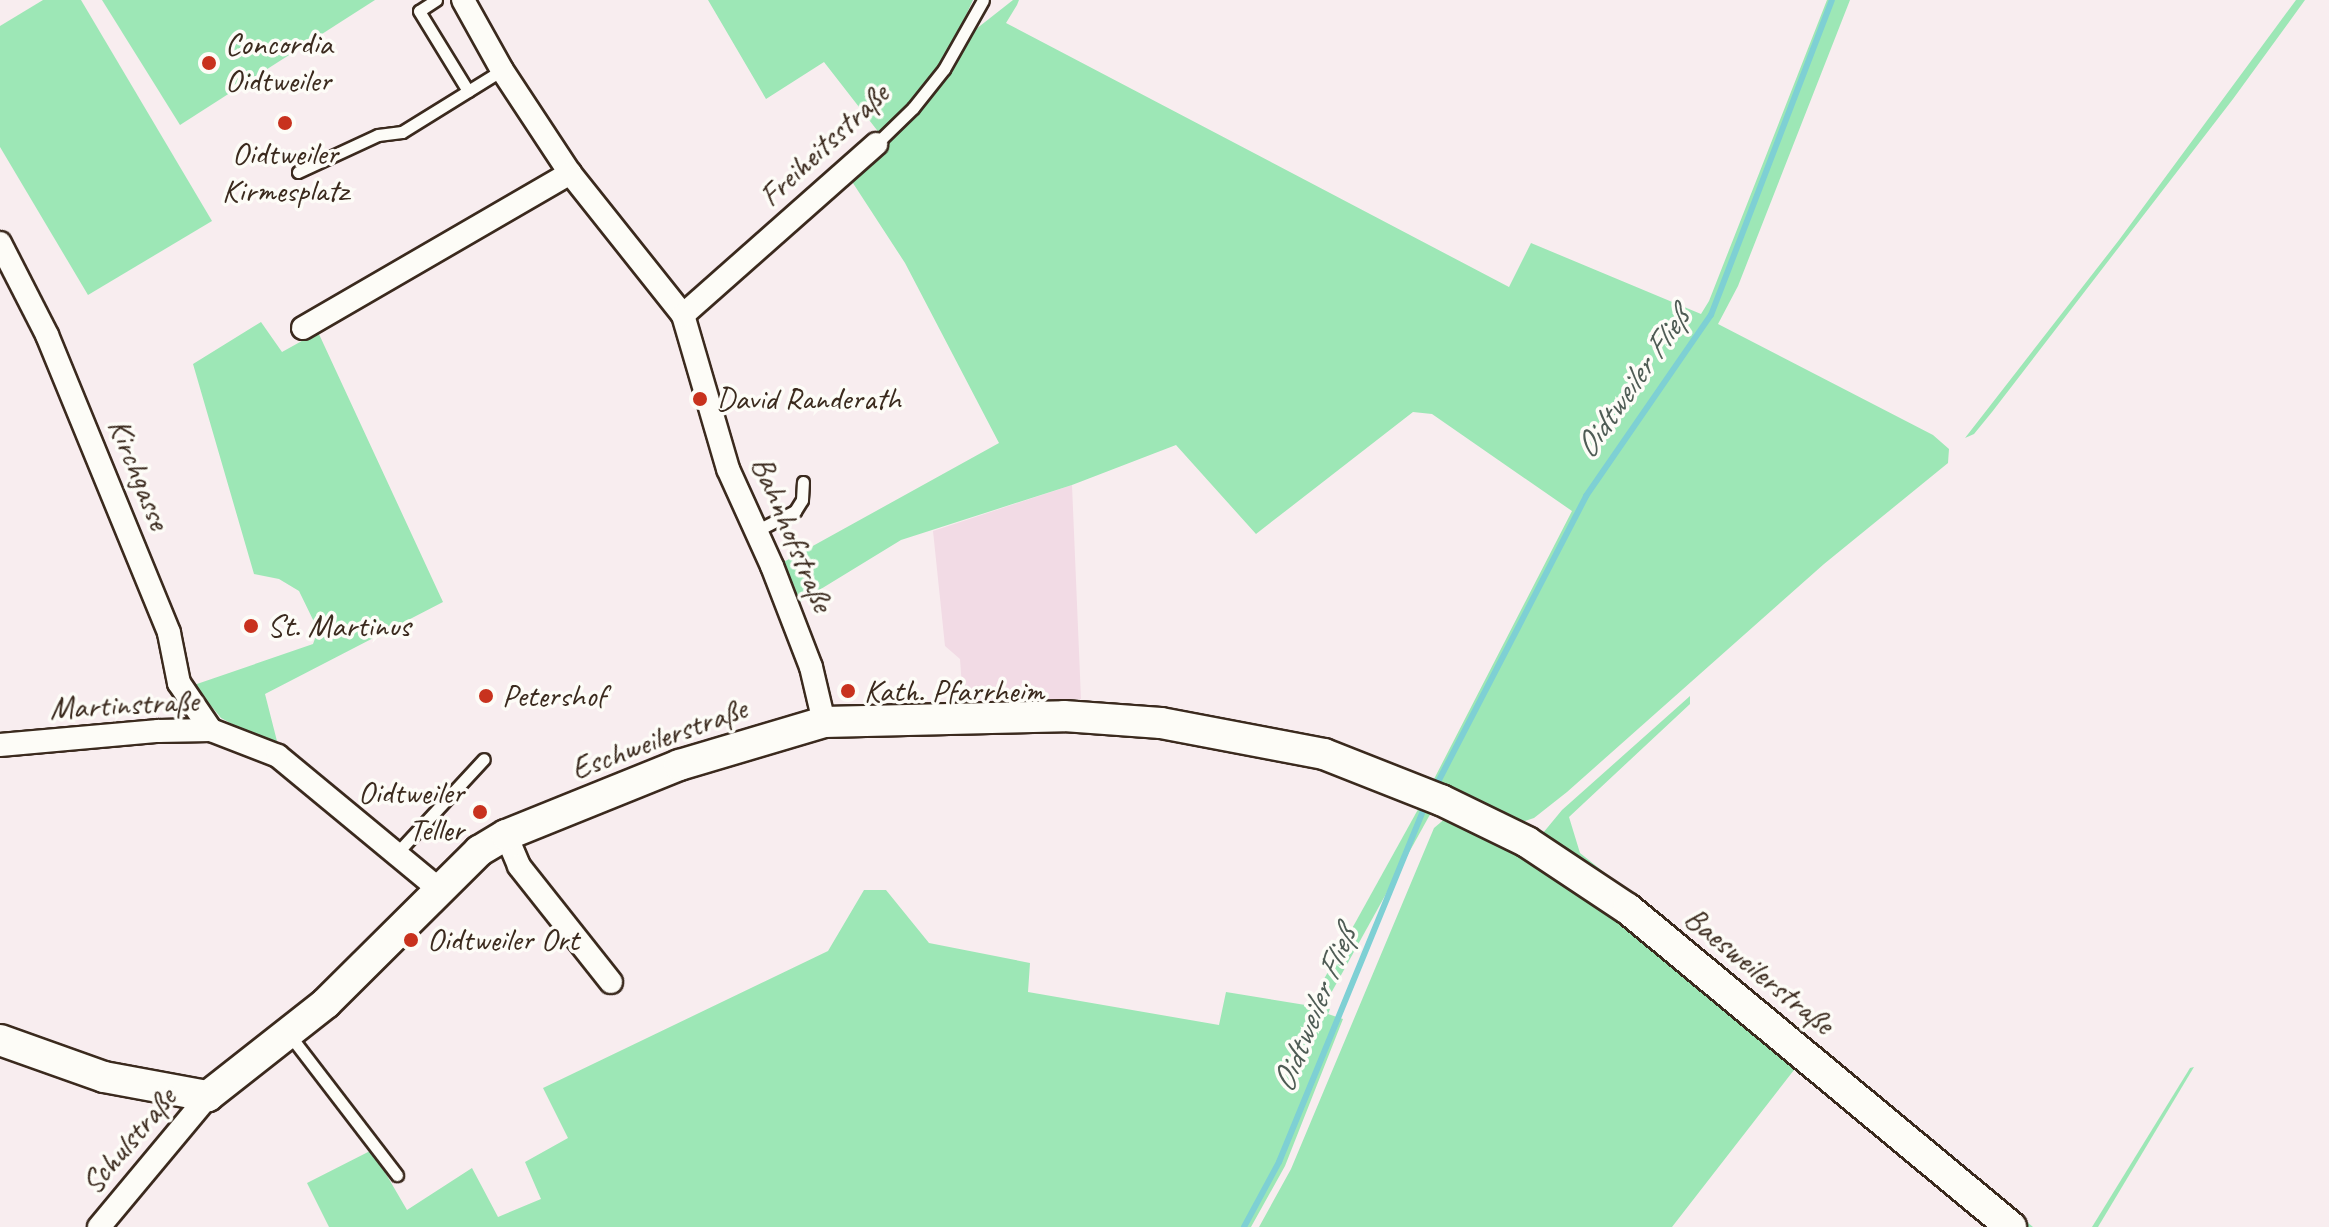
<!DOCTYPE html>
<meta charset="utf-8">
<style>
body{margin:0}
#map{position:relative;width:2329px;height:1227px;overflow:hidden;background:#f8edef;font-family:Caveat,sans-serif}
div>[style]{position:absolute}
.built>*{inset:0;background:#f2dbe5}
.green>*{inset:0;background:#9de7b6;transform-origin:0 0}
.stream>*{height:6px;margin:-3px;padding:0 3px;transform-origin:3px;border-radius:3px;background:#7ed0d4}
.roads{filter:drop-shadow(2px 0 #3b2a1e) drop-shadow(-2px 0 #3b2a1e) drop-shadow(0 2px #3b2a1e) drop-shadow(0 -2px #3b2a1e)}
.lane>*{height:11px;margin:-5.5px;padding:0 5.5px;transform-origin:5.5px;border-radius:5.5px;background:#fdfcf7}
.street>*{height:22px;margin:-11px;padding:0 11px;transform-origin:11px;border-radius:11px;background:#fdfcf7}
.secondary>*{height:30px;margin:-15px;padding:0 15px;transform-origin:15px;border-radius:15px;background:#fdfcf7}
.dots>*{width:22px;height:22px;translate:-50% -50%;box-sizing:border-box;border:4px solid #fdfcf7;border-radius:50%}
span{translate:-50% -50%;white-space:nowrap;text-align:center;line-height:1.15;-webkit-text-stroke:7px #fdfcf7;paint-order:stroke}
.poi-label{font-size:32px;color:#3b2a1e}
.left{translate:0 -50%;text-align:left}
.right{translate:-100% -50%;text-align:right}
.street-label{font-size:32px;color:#3b2a1e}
.water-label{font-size:34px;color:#4f5c55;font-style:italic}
</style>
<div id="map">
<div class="built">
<div style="clip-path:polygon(1072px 485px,1081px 699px,963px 701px,960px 659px,945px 646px,933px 531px)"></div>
</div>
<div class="green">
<div style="clip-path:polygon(43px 0,81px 0,212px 221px,88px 295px,0 147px,0 26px)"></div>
<div style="clip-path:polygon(102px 0,375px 0,180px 125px)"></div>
<div style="clip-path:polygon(708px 0,973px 0,950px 50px,914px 98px,880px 134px,824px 62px,766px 99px)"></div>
<div style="clip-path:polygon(1013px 0,1019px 0,1017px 5px,1006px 23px,1509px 287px,1531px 243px,1701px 314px,1709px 301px,1827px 0,1850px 0,1738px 286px,1718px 324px,1933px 435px,1949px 449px,1948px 463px,1824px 564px,1567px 792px,1534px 818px,1525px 821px,1514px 820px,1433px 781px,1572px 511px,1432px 414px,1413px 412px,1256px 534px,1176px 445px,1072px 485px,901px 540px,798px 603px,782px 563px,999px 443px,905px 263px,849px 177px,888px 143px,933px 90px,971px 33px)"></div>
<div style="clip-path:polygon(2296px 0,2305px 0,2233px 99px,1992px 412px,1974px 434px,1965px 438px,2119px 240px)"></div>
<div style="clip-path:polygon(261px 322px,282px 352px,318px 332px,443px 602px,265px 694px,279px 749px,221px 718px,194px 685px,313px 644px,318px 630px,299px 591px,279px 579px,254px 574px,193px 364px)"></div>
<div style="clip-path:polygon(1690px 696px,1690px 704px,1569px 817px,1580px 853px,1808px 1036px,2033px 1227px,2024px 1227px,1538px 839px,1562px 810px)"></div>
<div style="left:1421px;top:804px;width:13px;height:212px;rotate:29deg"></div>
<div style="clip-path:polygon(1447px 817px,1553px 871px,1801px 1061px,1672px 1227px,1259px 1227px,1291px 1169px,1434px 828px)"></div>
<div style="clip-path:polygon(864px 890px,886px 890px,929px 943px,1030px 963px,1028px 992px,1219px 1025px,1226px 992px,1330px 1009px,1328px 1014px,1343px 1019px,1285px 1166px,1251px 1227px,329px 1227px,307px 1183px,372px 1150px,407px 1210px,472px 1168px,498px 1217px,541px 1199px,525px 1162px,568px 1138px,543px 1088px,828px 951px)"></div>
<div style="clip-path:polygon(2194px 1067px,2098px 1227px,2092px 1227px,2190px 1068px)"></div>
</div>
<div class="stream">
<div style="left:1439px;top:780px;width:320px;rotate:-62.6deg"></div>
<div style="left:1586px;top:496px;width:220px;rotate:-55.4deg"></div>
<div style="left:1711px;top:315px;width:337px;rotate:-69deg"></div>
<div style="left:1244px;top:1227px;width:74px;rotate:-61.7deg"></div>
<div style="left:1279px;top:1162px;width:382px;rotate:-67.7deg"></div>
</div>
<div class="roads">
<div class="lane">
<div style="left:436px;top:0;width:20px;rotate:147deg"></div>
<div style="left:419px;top:11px;width:94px;rotate:58.5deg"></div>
<div style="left:876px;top:144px;width:52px;rotate:-44.2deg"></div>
<div style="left:913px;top:108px;width:50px;rotate:-51.5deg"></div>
<div style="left:944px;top:69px;width:79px;rotate:-60.5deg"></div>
<div style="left:298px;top:172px;width:88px;rotate:-24.8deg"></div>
<div style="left:378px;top:135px;width:24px;rotate:-7deg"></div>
<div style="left:402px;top:132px;width:118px;rotate:-31.8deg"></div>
<div style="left:756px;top:531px;width:44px;rotate:-27.1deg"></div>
<div style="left:795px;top:511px;width:13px;rotate:-58deg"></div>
<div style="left:802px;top:500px;width:18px;rotate:-87deg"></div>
<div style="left:396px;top:854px;width:129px;rotate:-47.2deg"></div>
<div style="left:288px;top:1033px;width:179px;rotate:52.5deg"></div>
</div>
<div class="street">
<div style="left:463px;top:0;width:80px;rotate:60.9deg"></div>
<div style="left:502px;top:70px;width:123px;rotate:56.6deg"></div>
<div style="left:570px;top:173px;width:181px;rotate:51.5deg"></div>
<div style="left:683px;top:315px;width:160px;rotate:73.7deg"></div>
<div style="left:728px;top:469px;width:107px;rotate:65.6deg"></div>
<div style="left:772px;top:566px;width:108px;rotate:68.9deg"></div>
<div style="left:811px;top:667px;width:57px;rotate:76.7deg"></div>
<div style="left:0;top:243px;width:103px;rotate:62.9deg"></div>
<div style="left:47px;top:335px;width:322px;rotate:67.7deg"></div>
<div style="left:169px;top:633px;width:51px;rotate:78.7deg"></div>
<div style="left:179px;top:683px;width:57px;rotate:55.8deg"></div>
<div style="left:683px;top:315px;width:258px;rotate:-41.5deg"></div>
<div style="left:303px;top:328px;width:309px;rotate:-30.1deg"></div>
<div style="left:0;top:745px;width:159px;rotate:-5.1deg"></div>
<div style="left:158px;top:731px;width:53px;rotate:-1.1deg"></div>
<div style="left:211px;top:730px;width:72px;rotate:21.2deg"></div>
<div style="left:278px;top:756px;width:209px;rotate:39.6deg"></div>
<div style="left:506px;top:835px;width:34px;rotate:67deg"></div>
<div style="left:519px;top:866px;width:148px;rotate:51.6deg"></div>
<div style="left:99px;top:1227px;width:170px;rotate:-50.2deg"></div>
</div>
<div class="secondary">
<div style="left:0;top:1040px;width:110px;rotate:19.6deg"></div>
<div style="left:104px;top:1077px;width:106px;rotate:10.4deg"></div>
<div style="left:208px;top:1096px;width:150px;rotate:-38.2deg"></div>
<div style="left:326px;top:1003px;width:216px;rotate:-44.8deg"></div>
<div style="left:479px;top:851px;width:31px;rotate:-31deg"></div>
<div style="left:506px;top:835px;width:187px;rotate:-22deg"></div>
<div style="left:679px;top:765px;width:151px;rotate:-16.5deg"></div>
<div style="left:824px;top:722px;width:240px;rotate:-1.4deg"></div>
<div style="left:1064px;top:716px;width:97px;rotate:4.1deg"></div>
<div style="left:1161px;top:723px;width:166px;rotate:10.8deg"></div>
<div style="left:1324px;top:754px;width:126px;rotate:21.5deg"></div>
<div style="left:1441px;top:800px;width:96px;rotate:26deg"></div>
<div style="left:1527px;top:842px;width:121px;rotate:33.6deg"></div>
<div style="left:1628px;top:909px;width:498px;rotate:39.7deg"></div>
</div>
</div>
<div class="dots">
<div style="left:209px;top:63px;background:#c8321e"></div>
<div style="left:285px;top:123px;background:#c8321e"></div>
<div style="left:700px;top:399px;background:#c8321e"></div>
<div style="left:251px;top:626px;background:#c8321e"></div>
<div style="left:848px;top:691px;background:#c8321e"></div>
<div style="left:486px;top:696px;background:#c8321e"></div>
<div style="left:480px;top:812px;background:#c8321e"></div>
<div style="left:411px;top:940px;background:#c8321e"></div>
</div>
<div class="poi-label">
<span class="left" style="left:225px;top:63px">Concordia<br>Oidtweiler</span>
<span style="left:285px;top:173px">Oidtweiler<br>Kirmesplatz</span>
<span class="left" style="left:716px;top:399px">David Randerath</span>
<span class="left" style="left:267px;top:626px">St. Martinus</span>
<span class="left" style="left:864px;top:691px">Kath. Pfarrheim</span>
<span class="left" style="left:502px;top:696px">Petershof</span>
<span class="right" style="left:464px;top:812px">Oidtweiler<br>Teller</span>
<span class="left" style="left:427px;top:940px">Oidtweiler Ort</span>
</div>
<div class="street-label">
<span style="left:824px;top:145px;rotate:-43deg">Freiheitsstraße</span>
<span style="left:139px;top:474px;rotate:68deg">Kirchgasse</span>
<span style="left:792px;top:534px;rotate:67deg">Bahnhofstraße</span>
<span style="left:124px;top:705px;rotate:-3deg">Martinstraße</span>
<span style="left:659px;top:739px;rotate:-20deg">Eschweilerstraße</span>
<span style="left:1759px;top:971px;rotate:39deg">Baesweilerstraße</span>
<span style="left:129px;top:1141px;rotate:-50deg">Schulstraße</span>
</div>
<div class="water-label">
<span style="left:1631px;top:383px;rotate:-55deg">Oidtweiler Fließ</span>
<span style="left:1313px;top:1010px;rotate:-68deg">Oidtweiler Fließ</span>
</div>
</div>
